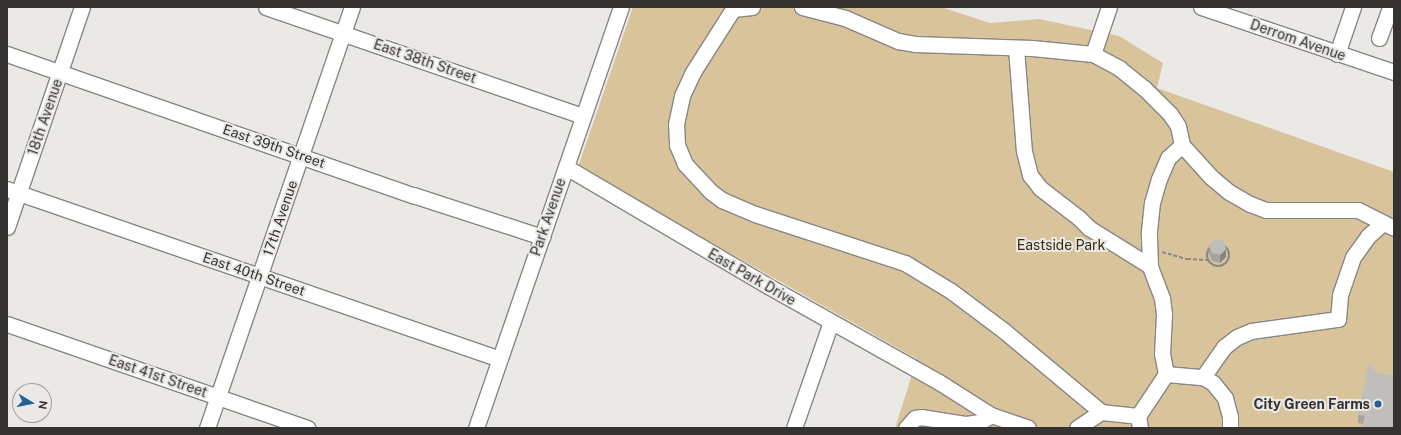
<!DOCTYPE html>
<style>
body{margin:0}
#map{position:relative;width:1401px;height:435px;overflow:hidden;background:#ebe9e5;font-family:"Public Sans",sans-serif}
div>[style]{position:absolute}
.green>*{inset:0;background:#d8c39b}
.path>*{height:2px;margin-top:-1px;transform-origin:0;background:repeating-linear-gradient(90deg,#8a8986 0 4px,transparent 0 6px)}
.path>.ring{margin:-1px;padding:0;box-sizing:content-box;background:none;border:2px solid #8a8986;border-radius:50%}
.roads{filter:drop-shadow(1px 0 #888683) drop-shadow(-1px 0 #888683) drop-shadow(0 1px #888683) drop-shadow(0 -1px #888683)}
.minor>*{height:15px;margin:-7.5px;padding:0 7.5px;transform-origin:7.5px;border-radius:7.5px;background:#fff}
.wall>*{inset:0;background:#a5a3a1}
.shaded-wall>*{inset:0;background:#868583}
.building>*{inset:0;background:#c0bebb}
.dots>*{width:11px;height:11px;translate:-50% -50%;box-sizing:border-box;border:2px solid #ebe9e5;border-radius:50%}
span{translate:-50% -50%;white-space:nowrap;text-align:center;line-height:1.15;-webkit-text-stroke:4px #ebe9e5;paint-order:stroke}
.street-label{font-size:14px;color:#343332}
.park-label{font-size:14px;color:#36280a}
.poi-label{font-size:14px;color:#343332;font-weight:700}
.right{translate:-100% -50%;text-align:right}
.frame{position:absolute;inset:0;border:8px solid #343332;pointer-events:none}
.north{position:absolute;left:12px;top:383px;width:40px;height:40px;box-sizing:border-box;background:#ebe9e5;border:1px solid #a2a09d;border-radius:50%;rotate:100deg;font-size:11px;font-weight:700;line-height:16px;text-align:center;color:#343332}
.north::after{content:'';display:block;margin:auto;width:14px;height:18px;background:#216398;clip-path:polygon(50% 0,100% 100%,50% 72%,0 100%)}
</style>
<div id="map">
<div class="green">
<div style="clip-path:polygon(633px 7px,941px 7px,990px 23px,1039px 19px,1119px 36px,1163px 63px,1157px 88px,1394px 172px,1394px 428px,895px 428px,917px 359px,578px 167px)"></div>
</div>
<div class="path">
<div class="ring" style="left:1207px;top:244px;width:20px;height:20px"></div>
<div style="left:1162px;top:252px;width:26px;rotate:16deg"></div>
<div style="left:1187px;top:259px;width:21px;rotate:3deg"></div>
</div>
<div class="roads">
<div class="minor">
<div style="left:266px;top:7px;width:335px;rotate:19deg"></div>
<div style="left:802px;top:7px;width:44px;rotate:14.3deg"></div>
<div style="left:845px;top:18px;width:58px;rotate:23.5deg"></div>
<div style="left:898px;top:41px;width:17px;rotate:10deg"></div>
<div style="left:915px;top:44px;width:117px;rotate:2deg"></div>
<div style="left:1032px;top:48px;width:61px;rotate:5.6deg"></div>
<div style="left:1093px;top:54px;width:30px;rotate:28deg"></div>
<div style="left:1119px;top:68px;width:32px;rotate:39deg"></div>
<div style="left:1144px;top:88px;width:37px;rotate:45deg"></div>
<div style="left:1170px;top:114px;width:14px;rotate:56deg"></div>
<div style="left:1178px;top:126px;width:19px;rotate:78deg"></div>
<div style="left:1182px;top:145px;width:43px;rotate:47.8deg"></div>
<div style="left:1211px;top:177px;width:23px;rotate:40deg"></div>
<div style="left:1229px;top:192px;width:24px;rotate:30deg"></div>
<div style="left:1250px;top:204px;width:17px;rotate:21deg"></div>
<div style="left:1266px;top:210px;width:92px"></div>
<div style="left:1358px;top:210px;width:40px;rotate:26.6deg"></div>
<div style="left:1201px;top:7px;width:204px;rotate:18.6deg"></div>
<div style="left:733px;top:9px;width:75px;rotate:122.4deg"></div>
<div style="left:693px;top:72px;width:26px;rotate:115deg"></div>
<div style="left:682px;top:96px;width:29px;rotate:102deg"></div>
<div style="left:676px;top:124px;width:21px;rotate:87deg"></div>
<div style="left:677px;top:145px;width:21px;rotate:67deg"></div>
<div style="left:685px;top:164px;width:37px;rotate:47deg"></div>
<div style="left:710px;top:191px;width:15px;rotate:37deg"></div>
<div style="left:722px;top:200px;width:36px;rotate:23deg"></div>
<div style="left:755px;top:214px;width:158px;rotate:18.1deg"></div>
<div style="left:905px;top:263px;width:54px;rotate:31.3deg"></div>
<div style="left:951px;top:291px;width:65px;rotate:36.9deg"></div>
<div style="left:1003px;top:330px;width:128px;rotate:39.9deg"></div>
<div style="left:1101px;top:412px;width:37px;rotate:6deg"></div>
<div style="left:733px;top:9px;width:19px;rotate:-6deg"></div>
<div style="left:1379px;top:38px;width:33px;rotate:-70deg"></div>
<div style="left:1016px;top:48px;width:103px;rotate:85.6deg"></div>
<div style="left:1024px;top:151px;width:25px;rotate:76deg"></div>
<div style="left:1030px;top:175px;width:16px;rotate:52deg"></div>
<div style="left:1040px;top:188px;width:49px;rotate:37.6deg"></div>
<div style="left:1079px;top:218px;width:14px;rotate:45deg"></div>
<div style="left:1089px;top:228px;width:72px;rotate:31.9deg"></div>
<div style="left:7px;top:54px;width:430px;rotate:19.2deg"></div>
<div style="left:413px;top:195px;width:136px;rotate:18deg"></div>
<div style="left:1093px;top:54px;width:50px;rotate:-71.2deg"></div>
<div style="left:1337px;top:54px;width:50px;rotate:-71.2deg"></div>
<div style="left:566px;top:167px;width:234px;rotate:30.5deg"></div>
<div style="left:768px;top:286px;width:196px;rotate:29.3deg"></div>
<div style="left:939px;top:382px;width:62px;rotate:32.4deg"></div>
<div style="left:991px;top:415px;width:39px;rotate:19deg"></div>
<div style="left:7px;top:189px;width:521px;rotate:19.03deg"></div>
<div style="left:7px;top:227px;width:232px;rotate:-71.2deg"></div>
<div style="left:7px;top:324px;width:318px;rotate:19.1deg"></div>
<div style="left:1166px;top:374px;width:37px;rotate:5deg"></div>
<div style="left:1203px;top:377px;width:12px;rotate:31deg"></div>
<div style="left:1213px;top:383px;width:19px;rotate:51deg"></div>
<div style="left:1225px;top:398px;width:20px;rotate:75deg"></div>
<div style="left:1230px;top:417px;width:11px;rotate:90deg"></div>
<div style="left:1203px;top:377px;width:37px;rotate:-55deg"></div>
<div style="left:1224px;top:347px;width:16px;rotate:-38deg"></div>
<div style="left:1237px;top:337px;width:15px;rotate:-23deg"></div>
<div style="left:1251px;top:331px;width:88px;rotate:-7.9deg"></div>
<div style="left:1338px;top:319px;width:24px;rotate:-85deg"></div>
<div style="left:1340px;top:295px;width:40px;rotate:-71.1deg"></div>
<div style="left:1353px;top:257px;width:26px;rotate:-54deg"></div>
<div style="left:1368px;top:236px;width:20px;rotate:-41deg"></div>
<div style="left:207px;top:428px;width:445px;rotate:-71deg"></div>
<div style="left:476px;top:428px;width:445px;rotate:-71deg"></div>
<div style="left:794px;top:428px;width:112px;rotate:-70.8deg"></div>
<div style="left:906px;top:428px;width:13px;rotate:-48deg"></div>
<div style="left:915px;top:418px;width:6px;rotate:-9deg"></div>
<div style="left:921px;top:417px;width:46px;rotate:8.8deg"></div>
<div style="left:966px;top:424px;width:14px;rotate:-8deg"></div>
<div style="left:980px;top:422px;width:13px;rotate:-32deg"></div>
<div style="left:1077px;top:428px;width:29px;rotate:-34deg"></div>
<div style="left:1140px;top:428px;width:12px;rotate:-99deg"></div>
<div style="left:1138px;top:416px;width:50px;rotate:-56.3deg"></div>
<div style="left:1166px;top:374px;width:20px;rotate:-101deg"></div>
<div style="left:1162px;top:354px;width:40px;rotate:-87.1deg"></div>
<div style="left:1164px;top:314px;width:16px;rotate:-97deg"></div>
<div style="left:1162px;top:298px;width:34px;rotate:-111deg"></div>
<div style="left:1150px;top:266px;width:35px;rotate:-92deg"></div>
<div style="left:1149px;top:231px;width:28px;rotate:-84deg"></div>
<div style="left:1152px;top:203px;width:25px;rotate:-74deg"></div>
<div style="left:1159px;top:179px;width:23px;rotate:-67deg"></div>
<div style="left:1168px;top:158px;width:19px;rotate:-43deg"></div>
</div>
</div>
<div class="wall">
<div style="clip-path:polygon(1209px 245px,1226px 257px,1220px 263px,1212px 261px,1209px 253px)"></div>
<div style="clip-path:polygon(1376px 372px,1363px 424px,1358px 423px,1358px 415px)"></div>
</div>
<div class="shaded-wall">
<div style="clip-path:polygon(1226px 249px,1226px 257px,1220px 263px,1220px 255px)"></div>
</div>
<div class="building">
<div style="clip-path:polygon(1215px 239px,1224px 241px,1226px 249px,1220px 255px,1212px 253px,1209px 245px)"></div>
<div style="clip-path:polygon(1369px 363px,1376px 372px,1394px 376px,1394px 428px,1362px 428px,1365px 416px,1358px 415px)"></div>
</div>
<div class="dots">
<div style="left:1378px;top:404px;background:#216398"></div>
</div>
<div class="street-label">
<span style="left:1298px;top:40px;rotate:19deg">Derrom Avenue</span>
<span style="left:425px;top:61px;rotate:19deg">East 38th Street</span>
<span style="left:45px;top:117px;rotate:-71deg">18th Avenue</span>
<span style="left:274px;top:146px;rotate:19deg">East 39th Street</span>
<span style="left:548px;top:217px;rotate:-71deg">Park Avenue</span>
<span style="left:280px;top:218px;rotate:-71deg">17th Avenue</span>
<span style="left:254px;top:274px;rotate:19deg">East 40th Street</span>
<span style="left:752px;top:277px;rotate:30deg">East Park Drive</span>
<span style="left:158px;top:376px;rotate:19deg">East 41st Street</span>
</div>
<div class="park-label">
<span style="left:1061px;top:245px">Eastside Park</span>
</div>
<div class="poi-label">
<span class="right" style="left:1370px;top:404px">City Green Farms</span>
</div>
<div class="frame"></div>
<div class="north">N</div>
</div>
